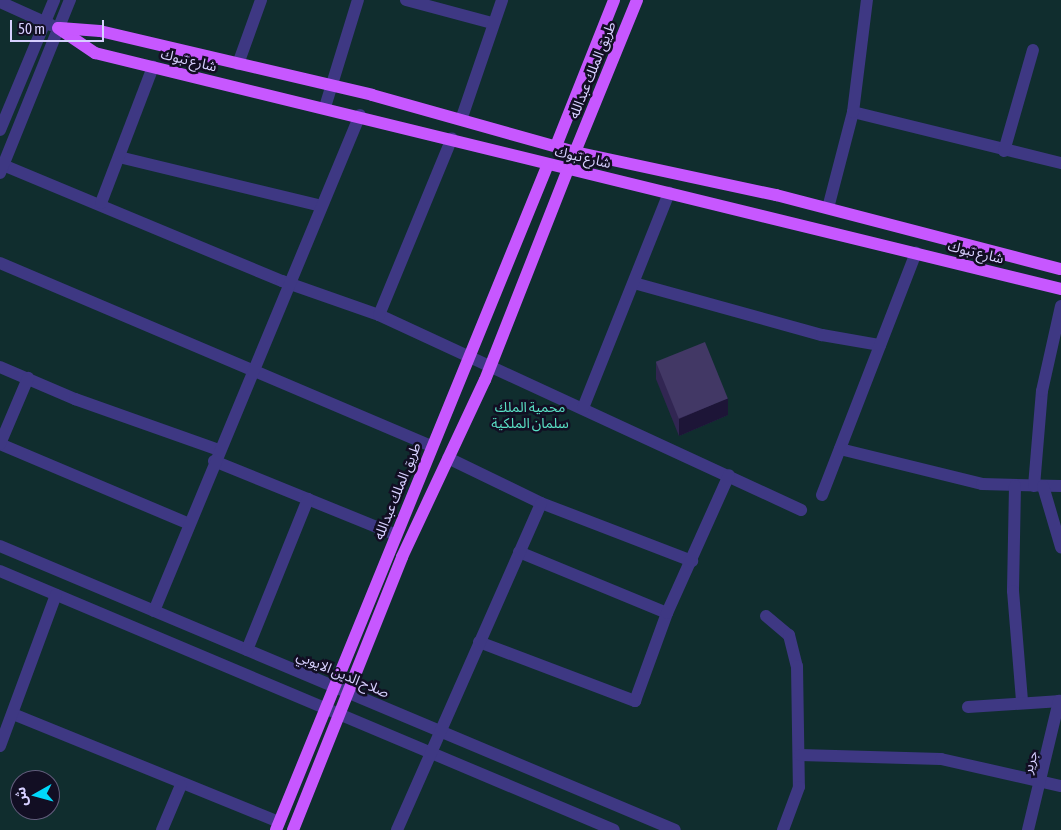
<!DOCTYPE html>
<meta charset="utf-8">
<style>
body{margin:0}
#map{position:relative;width:1061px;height:830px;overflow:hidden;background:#120e23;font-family:"Asap Condensed","Noto Sans Arabic",sans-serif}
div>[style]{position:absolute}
.green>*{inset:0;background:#102d2e}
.minor>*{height:12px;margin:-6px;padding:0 6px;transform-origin:6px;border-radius:6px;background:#3e3883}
.major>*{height:12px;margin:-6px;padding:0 6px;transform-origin:6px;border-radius:6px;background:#c757ff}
.wall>*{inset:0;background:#312652}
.shaded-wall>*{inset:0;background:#1d1537}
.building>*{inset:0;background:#423865;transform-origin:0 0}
span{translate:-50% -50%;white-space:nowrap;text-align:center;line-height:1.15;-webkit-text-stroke:5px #120e23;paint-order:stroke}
.street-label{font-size:14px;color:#d7d0ff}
.park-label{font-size:14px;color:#5ae1c5}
.north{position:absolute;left:10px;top:770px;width:50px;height:50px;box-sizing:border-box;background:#120e23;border:1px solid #615c7b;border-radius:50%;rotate:263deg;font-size:14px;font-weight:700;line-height:20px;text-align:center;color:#d7d0ff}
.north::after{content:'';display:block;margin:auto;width:18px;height:22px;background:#00d8fb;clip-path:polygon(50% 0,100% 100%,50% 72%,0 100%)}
.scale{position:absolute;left:10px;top:20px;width:94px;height:22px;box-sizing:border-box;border:2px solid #d7d0ff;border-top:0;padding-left:6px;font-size:15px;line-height:18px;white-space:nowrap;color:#d7d0ff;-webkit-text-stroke:4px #120e23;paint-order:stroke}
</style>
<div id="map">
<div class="green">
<div style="clip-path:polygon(evenodd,0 0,1061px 0,1061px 830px,0 830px,0 0,20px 780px,50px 780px,50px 810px,20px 810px,20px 780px)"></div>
</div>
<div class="minor">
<div style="left:406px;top:0;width:89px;rotate:15deg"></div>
<div style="left:0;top:2px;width:56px;rotate:24.3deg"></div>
<div style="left:238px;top:64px;width:68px;rotate:-70.2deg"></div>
<div style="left:325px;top:107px;width:112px;rotate:-72.9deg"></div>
<div style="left:853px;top:112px;width:214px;rotate:13.8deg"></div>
<div style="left:462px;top:117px;width:124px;rotate:-71.1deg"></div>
<div style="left:0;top:130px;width:141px;rotate:-67.4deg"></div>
<div style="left:1004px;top:151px;width:105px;rotate:-74deg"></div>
<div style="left:119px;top:157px;width:208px;rotate:13.6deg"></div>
<div style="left:3px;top:165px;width:302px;rotate:22.6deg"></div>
<div style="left:282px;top:281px;width:103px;rotate:19.3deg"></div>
<div style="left:379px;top:315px;width:465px;rotate:24.8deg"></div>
<div style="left:0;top:173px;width:187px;rotate:-68deg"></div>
<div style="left:101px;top:203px;width:146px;rotate:-69.1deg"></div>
<div style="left:828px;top:208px;width:99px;rotate:-75.4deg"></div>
<div style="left:853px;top:112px;width:113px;rotate:-82.9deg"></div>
<div style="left:0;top:263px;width:469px;rotate:23deg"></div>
<div style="left:634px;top:283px;width:195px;rotate:15.5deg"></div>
<div style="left:822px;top:335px;width:59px;rotate:9.8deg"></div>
<div style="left:379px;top:315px;width:191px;rotate:-67.6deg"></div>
<div style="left:0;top:367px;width:82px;rotate:23.1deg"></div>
<div style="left:75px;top:399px;width:153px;rotate:19.5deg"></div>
<div style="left:583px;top:408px;width:232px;rotate:-68.2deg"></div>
<div style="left:0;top:444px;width:205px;rotate:22.9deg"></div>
<div style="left:0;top:444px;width:72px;rotate:-67deg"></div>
<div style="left:840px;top:449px;width:146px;rotate:13.8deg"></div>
<div style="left:982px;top:484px;width:79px;rotate:1.5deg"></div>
<div style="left:448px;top:458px;width:103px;rotate:25.8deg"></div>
<div style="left:541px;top:503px;width:162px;rotate:21deg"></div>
<div style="left:214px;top:461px;width:196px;rotate:22.1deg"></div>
<div style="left:1015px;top:486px;width:105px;rotate:91.1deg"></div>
<div style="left:1013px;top:591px;width:109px;rotate:85.3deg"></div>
<div style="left:1034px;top:486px;width:95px;rotate:-85.2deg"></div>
<div style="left:1042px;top:391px;width:87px;rotate:-77.4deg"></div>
<div style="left:1043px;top:486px;width:64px;rotate:73.6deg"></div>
<div style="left:822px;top:495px;width:260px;rotate:-68.8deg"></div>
<div style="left:0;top:546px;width:732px;rotate:22.82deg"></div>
<div style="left:519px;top:552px;width:160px;rotate:22.4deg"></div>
<div style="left:0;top:571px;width:666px;rotate:22.87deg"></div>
<div style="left:154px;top:611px;width:537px;rotate:-67.45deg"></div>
<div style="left:766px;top:616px;width:30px;rotate:40deg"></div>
<div style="left:789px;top:635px;width:32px;rotate:76deg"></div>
<div style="left:797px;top:666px;width:121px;rotate:89.1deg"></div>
<div style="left:799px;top:787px;width:46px;rotate:110.4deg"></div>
<div style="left:479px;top:642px;width:167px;rotate:20.7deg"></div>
<div style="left:635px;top:701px;width:94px;rotate:-70deg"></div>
<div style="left:667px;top:613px;width:151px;rotate:-65.8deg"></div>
<div style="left:247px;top:650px;width:163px;rotate:-68deg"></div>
<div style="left:968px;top:707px;width:93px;rotate:-3.7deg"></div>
<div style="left:13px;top:714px;width:287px;rotate:22.1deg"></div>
<div style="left:0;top:746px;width:161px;rotate:-69.7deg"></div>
<div style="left:800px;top:755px;width:141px;rotate:1.6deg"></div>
<div style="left:941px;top:759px;width:123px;rotate:12.7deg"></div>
<div style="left:162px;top:830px;width:49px;rotate:-67.1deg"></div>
<div style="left:397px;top:830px;width:357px;rotate:-66.2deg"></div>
<div style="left:1028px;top:830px;width:133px;rotate:-76.5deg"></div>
</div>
<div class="major">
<div style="left:58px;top:28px;width:45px;rotate:34deg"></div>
<div style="left:95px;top:53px;width:994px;rotate:13.73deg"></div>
<div style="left:60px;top:28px;width:40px;rotate:4.3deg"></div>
<div style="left:100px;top:31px;width:279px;rotate:13.2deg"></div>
<div style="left:372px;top:95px;width:211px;rotate:15.7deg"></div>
<div style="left:575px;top:152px;width:206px;rotate:12.1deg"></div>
<div style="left:776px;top:195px;width:294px;rotate:14.6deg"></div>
<div style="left:556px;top:146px;width:157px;rotate:-68.3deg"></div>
<div style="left:575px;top:152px;width:164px;rotate:-67.8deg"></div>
<div style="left:276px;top:830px;width:719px;rotate:-67.78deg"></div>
<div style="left:293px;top:830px;width:294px;rotate:-68.2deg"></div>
<div style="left:402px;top:557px;width:195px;rotate:-64.9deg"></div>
<div style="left:485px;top:380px;width:227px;rotate:-68.5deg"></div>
</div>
<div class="wall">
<div style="clip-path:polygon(656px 362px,728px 415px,679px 436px,656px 379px)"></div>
</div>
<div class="shaded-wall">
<div style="clip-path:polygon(728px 398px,728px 415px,679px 436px,679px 419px)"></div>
</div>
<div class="building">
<div style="left:705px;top:342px;width:61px;height:53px;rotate:68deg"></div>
</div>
<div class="street-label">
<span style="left:189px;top:60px;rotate:14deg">شارع تبوك</span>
<span style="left:592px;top:70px;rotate:-68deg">طريق الملك عبدالله</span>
<span style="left:583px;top:157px;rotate:13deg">شارع تبوك</span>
<span style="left:976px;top:252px;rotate:14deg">شارع تبوك</span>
<span style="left:397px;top:491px;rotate:-68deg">طريق الملك عبدالله</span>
<span style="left:343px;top:674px;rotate:23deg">صلاح الدين الايوبي</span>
<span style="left:1030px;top:762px;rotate:-74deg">جرير</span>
</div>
<div class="park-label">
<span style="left:530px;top:415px">محمية الملك<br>سلمان الملكية</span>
</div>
<div class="north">ش</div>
<div class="scale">50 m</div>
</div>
